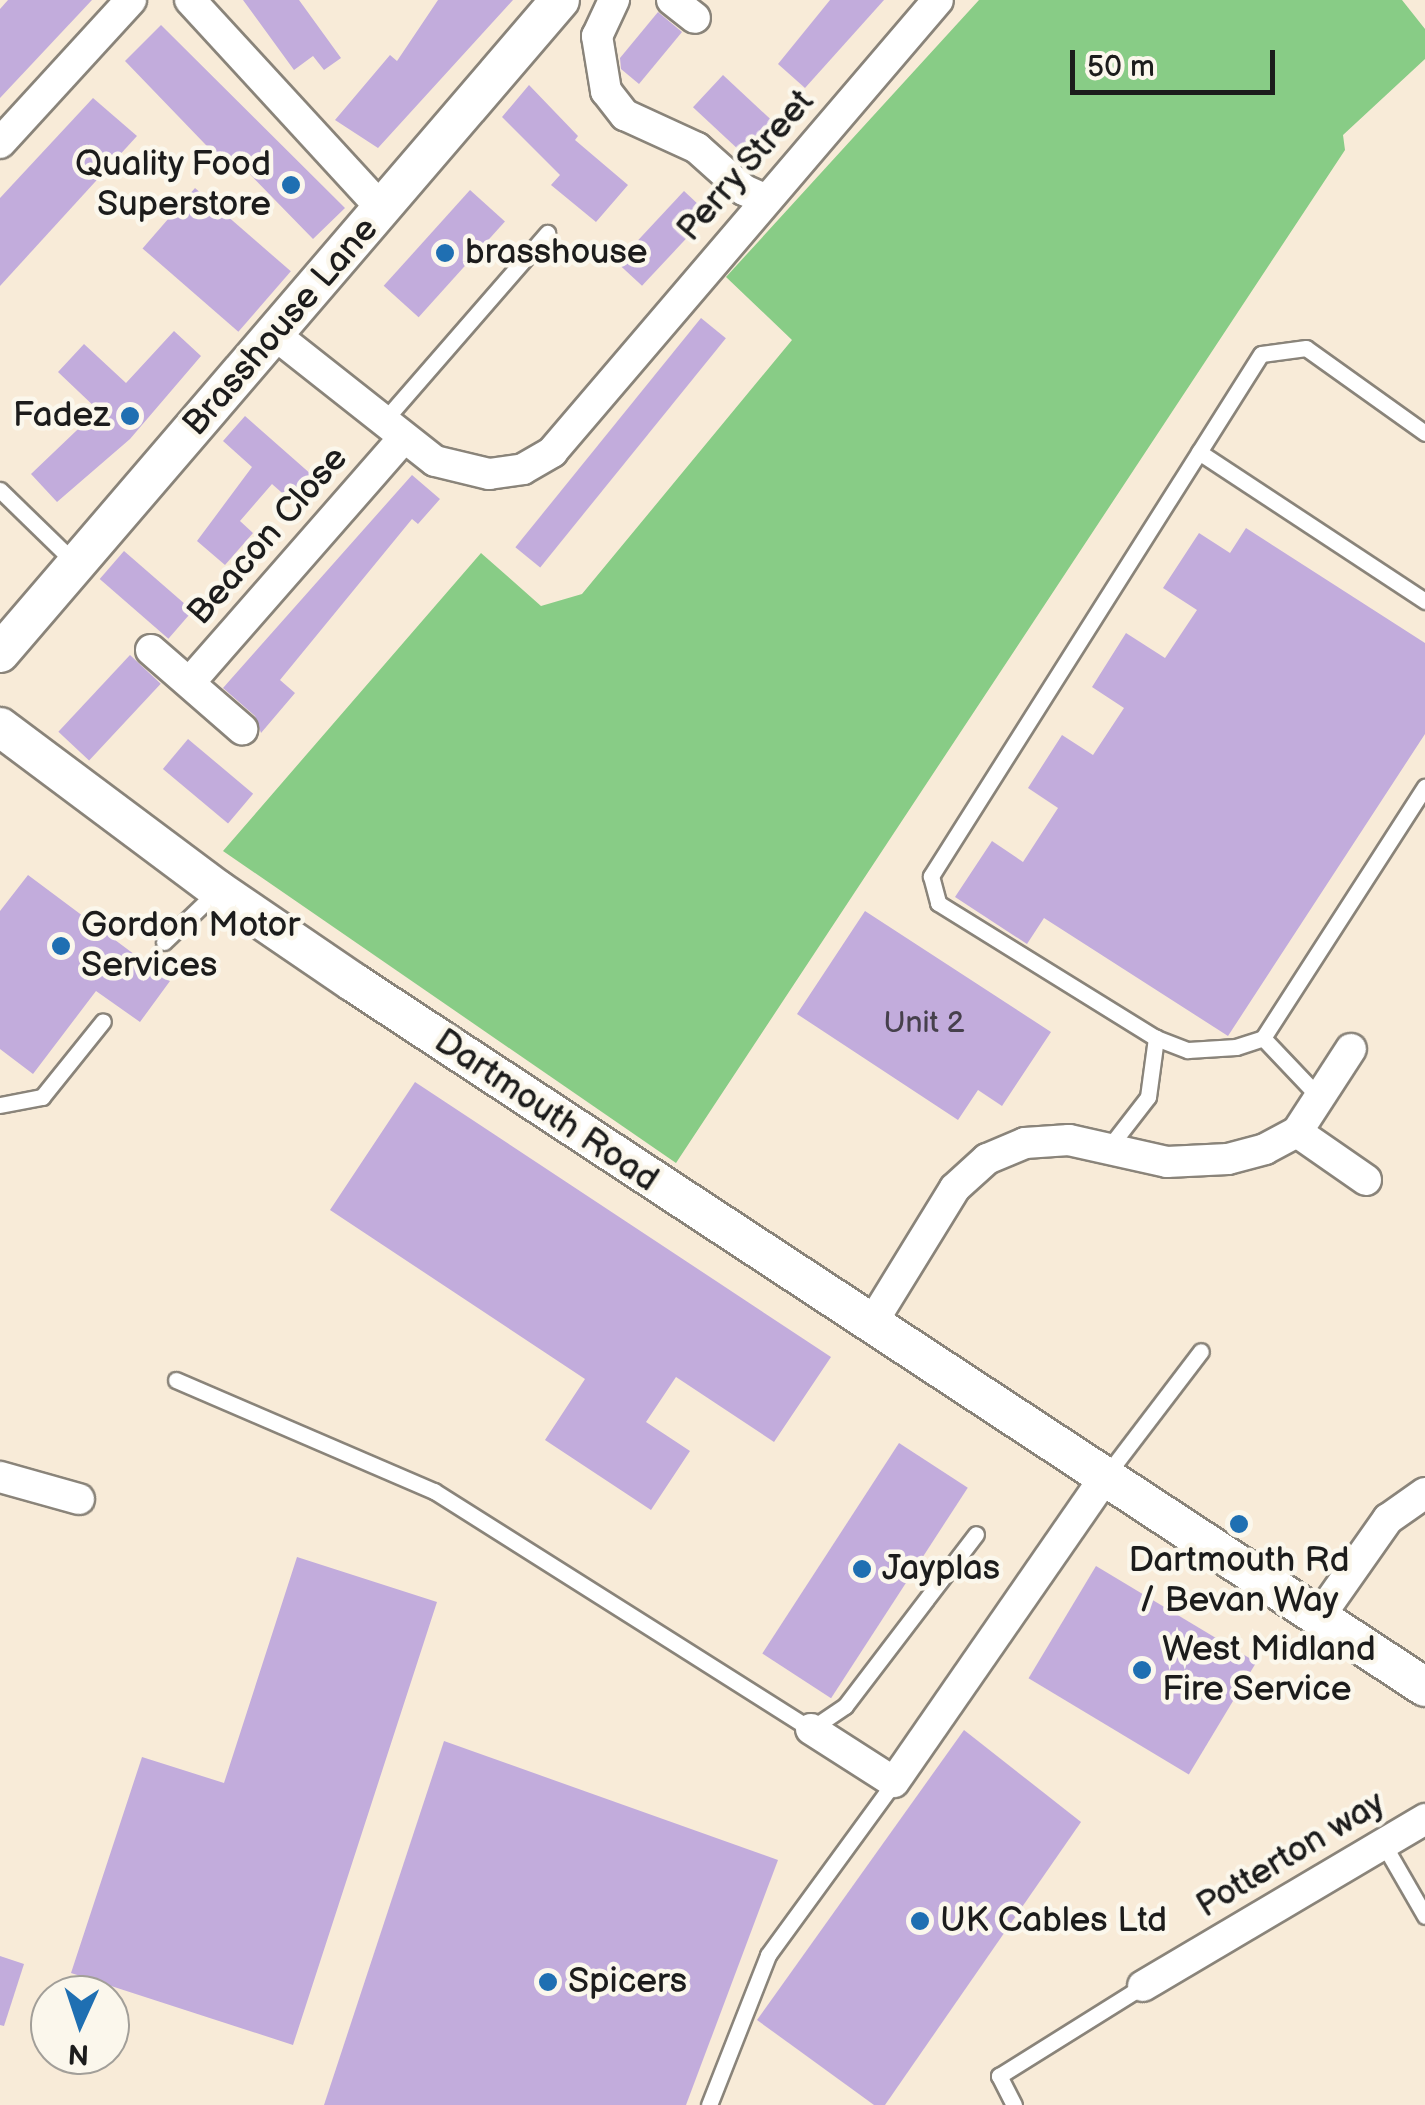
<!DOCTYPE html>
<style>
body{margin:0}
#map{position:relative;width:1425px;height:2105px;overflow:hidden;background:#f8ebd8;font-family:"Balsamiq Sans",sans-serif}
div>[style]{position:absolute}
.green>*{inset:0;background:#88cc86}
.building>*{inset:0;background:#c2acdc;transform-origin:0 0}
.roads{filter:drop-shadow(2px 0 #8a847a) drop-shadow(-2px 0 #8a847a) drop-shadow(0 2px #8a847a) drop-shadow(0 -2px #8a847a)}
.service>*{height:15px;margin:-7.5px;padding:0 7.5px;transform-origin:7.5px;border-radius:7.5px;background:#fff}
.minor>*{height:30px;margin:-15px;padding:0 15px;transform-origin:15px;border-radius:15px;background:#fff}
.tertiary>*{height:38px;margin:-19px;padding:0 19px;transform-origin:19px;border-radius:19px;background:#fff}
.dots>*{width:28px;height:28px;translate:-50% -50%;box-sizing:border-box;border:5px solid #fbf7ec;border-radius:50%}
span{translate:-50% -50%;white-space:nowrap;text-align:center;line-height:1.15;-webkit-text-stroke:9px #fbf7ec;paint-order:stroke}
.number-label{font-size:30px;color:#46404c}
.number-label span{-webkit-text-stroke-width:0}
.poi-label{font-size:35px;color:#1c1c1c}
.right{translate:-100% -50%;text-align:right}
.left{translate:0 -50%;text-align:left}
.street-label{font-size:35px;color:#1c1c1c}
.north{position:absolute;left:30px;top:1975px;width:100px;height:100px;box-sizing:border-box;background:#fbf7ec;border:2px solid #a29f99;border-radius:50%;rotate:183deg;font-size:28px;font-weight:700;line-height:40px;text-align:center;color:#1c1c1c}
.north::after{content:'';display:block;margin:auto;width:35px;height:45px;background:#1f6fb2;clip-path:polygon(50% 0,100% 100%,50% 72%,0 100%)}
.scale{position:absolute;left:1070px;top:50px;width:205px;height:45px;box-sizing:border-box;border:5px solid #1c1c1c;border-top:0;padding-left:12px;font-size:30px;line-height:35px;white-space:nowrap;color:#1c1c1c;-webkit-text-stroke:8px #fbf7ec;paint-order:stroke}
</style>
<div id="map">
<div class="green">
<div style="clip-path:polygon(979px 0,1402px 0,1425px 29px,1425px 59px,1343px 135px,1345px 150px,676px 1163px,223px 851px,481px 553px,541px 606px,582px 594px,792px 340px,726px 277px)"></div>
</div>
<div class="building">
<div style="clip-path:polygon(8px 0,92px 0,0 98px,0 9px)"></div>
<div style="clip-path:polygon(243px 0,299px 0,341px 58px,324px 70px,313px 56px,294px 70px)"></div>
<div style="clip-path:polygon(438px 0,513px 0,378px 148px,335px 120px,390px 55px,397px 61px)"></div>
<div style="clip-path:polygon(830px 0,884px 0,805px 88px,778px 64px)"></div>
<div style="clip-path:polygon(658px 12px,682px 32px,639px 84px,621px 69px,620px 58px)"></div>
<div style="clip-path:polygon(161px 25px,345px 208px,313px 239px,238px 162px,230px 170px,125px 61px)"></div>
<div style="left:723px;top:75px;width:83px;height:44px;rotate:43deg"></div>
<div style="clip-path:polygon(529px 85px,578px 136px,575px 140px,628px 185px,596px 222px,551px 185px,560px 175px,502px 117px)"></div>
<div style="clip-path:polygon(93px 98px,137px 136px,0 286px,0 198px)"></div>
<div style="left:195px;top:188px;width:127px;height:80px;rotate:41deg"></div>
<div style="left:470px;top:190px;width:47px;height:129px;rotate:42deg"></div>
<div style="left:684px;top:191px;width:34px;height:98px;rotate:43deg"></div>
<div style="left:701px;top:318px;width:32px;height:295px;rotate:39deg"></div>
<div style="clip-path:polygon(174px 331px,201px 356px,130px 439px,57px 502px,31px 474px,98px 410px,58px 372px,84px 344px,126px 383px)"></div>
<div style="clip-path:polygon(245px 416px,321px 483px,299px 508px,272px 484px,240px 521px,253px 533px,225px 565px,197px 541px,252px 467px,223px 441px)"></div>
<div style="clip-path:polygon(412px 475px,440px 499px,418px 524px,412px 519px,280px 680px,295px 693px,261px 733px,255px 716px,223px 688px)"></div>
<div style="clip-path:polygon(1246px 528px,1425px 643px,1425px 734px,1228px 1036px,1044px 918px,1027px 944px,955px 897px,992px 841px,1023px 862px,1058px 808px,1028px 788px,1062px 735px,1093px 755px,1124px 708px,1092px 687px,1126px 633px,1165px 658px,1197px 610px,1163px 588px,1199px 533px,1230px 553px)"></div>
<div style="left:124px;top:551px;width:91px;height:37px;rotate:41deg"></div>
<div style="left:130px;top:655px;width:42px;height:105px;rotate:43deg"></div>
<div style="left:188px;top:739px;width:85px;height:39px;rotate:40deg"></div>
<div style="clip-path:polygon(28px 875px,170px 981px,140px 1022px,96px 991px,33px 1074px,0 1049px,0 911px)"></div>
<div style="clip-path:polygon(865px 911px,1051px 1032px,1002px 1106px,978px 1090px,958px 1120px,797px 1014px)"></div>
<div style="clip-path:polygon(415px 1082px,831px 1357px,774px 1442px,676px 1377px,646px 1422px,690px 1451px,651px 1510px,545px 1440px,585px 1379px,330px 1210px)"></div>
<div style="left:899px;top:1443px;width:82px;height:251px;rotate:33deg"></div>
<div style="clip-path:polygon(297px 1557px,437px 1602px,293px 2045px,71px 1973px,142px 1757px,224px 1783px)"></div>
<div style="left:1096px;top:1566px;width:187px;height:131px;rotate:31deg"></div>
<div style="clip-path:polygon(964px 1730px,1081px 1822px,885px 2105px,874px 2105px,757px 2020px)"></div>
<div style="clip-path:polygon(444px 1741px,778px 1860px,686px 2105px,324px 2105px)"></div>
<div style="clip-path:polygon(0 1956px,24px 1964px,4px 2026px,0 2025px)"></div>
</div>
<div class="roads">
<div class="service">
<div style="left:382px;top:423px;width:252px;rotate:-49deg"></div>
<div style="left:1425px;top:433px;width:146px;rotate:-144.5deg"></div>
<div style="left:1306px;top:348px;width:45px;rotate:172.4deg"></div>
<div style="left:1261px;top:354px;width:618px;rotate:122.3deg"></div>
<div style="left:931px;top:876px;width:28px;rotate:75deg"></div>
<div style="left:938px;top:903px;width:256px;rotate:31.8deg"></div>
<div style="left:1156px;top:1038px;width:34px;rotate:21deg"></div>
<div style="left:1188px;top:1050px;width:48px;rotate:-3.6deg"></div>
<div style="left:1236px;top:1047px;width:28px;rotate:-18deg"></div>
<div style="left:1263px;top:1038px;width:299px;rotate:-57.2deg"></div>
<div style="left:1199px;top:452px;width:271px;rotate:33.4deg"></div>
<div style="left:0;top:490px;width:103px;rotate:44.2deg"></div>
<div style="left:164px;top:942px;width:75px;rotate:-43.9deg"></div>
<div style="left:1263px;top:1038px;width:81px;rotate:46.5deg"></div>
<div style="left:0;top:1105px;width:43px;rotate:-10.8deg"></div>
<div style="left:42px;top:1097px;width:97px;rotate:-51.2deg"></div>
<div style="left:1110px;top:1146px;width:62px;rotate:-52.2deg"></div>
<div style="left:1148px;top:1097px;width:60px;rotate:-82.3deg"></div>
<div style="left:176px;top:1380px;width:281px;rotate:23.3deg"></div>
<div style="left:434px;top:1491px;width:446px;rotate:32.3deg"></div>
<div style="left:811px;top:1729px;width:41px;rotate:-34.1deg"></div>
<div style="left:845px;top:1706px;width:216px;rotate:-52.7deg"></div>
<div style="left:1105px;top:1477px;width:158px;rotate:-52.7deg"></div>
<div style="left:1384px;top:1845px;width:82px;rotate:60deg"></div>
<div style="left:709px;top:2105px;width:161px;rotate:-68.5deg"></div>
<div style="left:768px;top:1955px;width:214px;rotate:-53.9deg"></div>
<div style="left:1014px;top:2105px;width:33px;rotate:-117deg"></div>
<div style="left:999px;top:2076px;width:170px;rotate:-32deg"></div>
</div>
<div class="minor">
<div style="left:190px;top:0;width:285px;rotate:47.4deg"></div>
<div style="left:614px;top:0;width:40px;rotate:115deg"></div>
<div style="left:597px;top:36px;width:56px;rotate:80.7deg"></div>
<div style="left:606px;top:91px;width:31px;rotate:52deg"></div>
<div style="left:625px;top:115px;width:79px;rotate:24.6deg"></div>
<div style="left:697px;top:148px;width:63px;rotate:41.8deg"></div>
<div style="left:744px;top:190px;width:24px;rotate:24deg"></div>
<div style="left:672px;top:0;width:29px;rotate:38deg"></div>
<div style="left:0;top:143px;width:194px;rotate:-47.5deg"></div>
<div style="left:274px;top:334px;width:205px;rotate:38.3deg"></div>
<div style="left:435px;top:461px;width:56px;rotate:13.5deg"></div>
<div style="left:489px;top:474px;width:34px;rotate:-8deg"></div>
<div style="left:523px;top:469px;width:34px;rotate:-30deg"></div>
<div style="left:552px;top:452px;width:594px;rotate:-49.5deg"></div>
<div style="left:151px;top:650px;width:121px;rotate:41deg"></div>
<div style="left:190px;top:682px;width:322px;rotate:-48.8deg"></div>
<div style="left:1297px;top:1132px;width:84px;rotate:34.8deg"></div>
<div style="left:872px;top:1323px;width:158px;rotate:-58.4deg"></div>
<div style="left:955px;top:1188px;width:43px;rotate:-42.2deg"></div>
<div style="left:987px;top:1159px;width:41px;rotate:-22.8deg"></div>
<div style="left:1025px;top:1143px;width:44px;rotate:-3.9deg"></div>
<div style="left:1069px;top:1140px;width:100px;rotate:12.7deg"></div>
<div style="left:1167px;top:1162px;width:61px;rotate:-2.8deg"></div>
<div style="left:1228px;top:1159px;width:38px;rotate:-15deg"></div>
<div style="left:1265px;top:1149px;width:36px;rotate:-28deg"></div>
<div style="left:1297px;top:1132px;width:99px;rotate:-57deg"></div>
<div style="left:0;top:1477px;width:82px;rotate:15.6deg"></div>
<div style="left:1319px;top:1617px;width:120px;rotate:-54.9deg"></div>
<div style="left:1388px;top:1519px;width:45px;rotate:-35.1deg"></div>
<div style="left:811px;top:1729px;width:98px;rotate:32.6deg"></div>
<div style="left:894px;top:1782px;width:371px;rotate:-55.3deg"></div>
<div style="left:1143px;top:1986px;width:328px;rotate:-30.6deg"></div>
</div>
<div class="tertiary">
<div style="left:0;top:653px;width:860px;rotate:-49.38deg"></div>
<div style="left:0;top:727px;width:272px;rotate:36.8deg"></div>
<div style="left:218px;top:890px;width:163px;rotate:34.3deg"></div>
<div style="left:353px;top:982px;width:1283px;rotate:33.33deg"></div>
</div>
</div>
<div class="dots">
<div style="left:291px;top:185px;background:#1f6fb2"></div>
<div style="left:445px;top:253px;background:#1f6fb2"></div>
<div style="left:130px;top:416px;background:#1f6fb2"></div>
<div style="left:61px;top:946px;background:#1f6fb2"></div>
<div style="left:1239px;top:1524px;background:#1f6fb2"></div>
<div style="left:862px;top:1569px;background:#1f6fb2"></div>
<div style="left:1142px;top:1670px;background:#1f6fb2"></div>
<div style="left:920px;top:1921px;background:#1f6fb2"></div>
<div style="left:548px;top:1982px;background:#1f6fb2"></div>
</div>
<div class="number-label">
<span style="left:924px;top:1023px">Unit 2</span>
</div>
<div class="poi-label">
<span class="right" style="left:271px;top:185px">Quality Food<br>Superstore</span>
<span class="left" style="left:465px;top:253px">brasshouse</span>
<span class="right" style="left:110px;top:416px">Fadez</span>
<span class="left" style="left:81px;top:946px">Gordon Motor<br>Services</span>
<span style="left:1239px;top:1581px">Dartmouth Rd<br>/ Bevan Way</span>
<span class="left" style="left:882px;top:1569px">Jayplas</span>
<span class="left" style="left:1162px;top:1670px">West Midland<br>Fire Service</span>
<span class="left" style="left:940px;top:1921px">UK Cables Ltd</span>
<span class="left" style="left:568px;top:1982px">Spicers</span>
</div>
<div class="street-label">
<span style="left:746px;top:166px;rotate:-49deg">Perry Street</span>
<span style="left:281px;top:327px;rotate:-49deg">Brasshouse Lane</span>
<span style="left:268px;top:536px;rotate:-49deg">Beacon Close</span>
<span style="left:546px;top:1111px;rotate:34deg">Dartmouth Road</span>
<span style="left:1291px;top:1855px;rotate:-31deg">Potterton way</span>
</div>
<div class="north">N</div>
<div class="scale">50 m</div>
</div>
